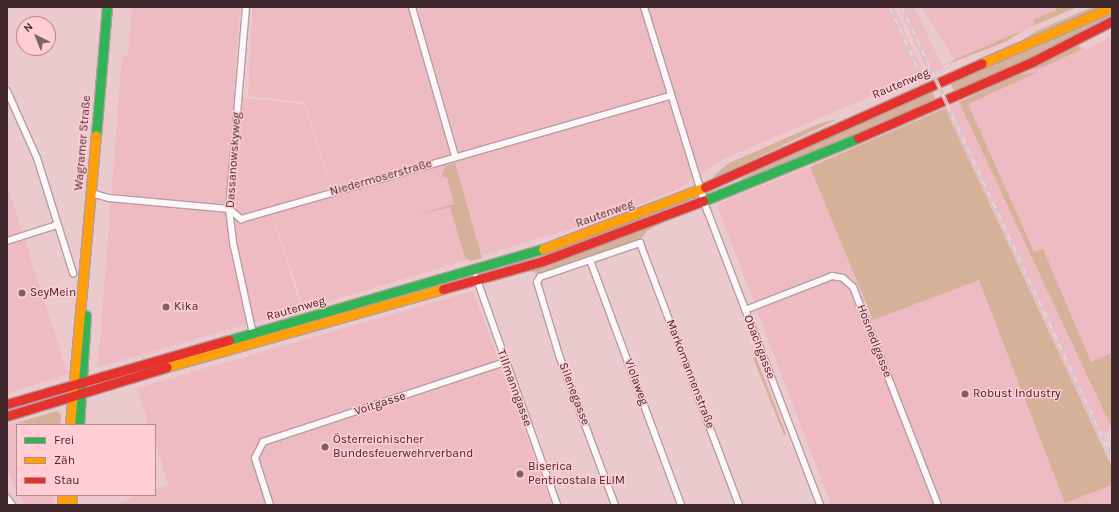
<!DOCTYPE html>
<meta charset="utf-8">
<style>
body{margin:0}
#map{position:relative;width:1119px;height:512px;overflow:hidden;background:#ebcace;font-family:Karla,sans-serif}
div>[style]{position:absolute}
.built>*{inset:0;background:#efbbc2;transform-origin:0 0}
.green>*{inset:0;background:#d6b19a}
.roads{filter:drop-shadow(1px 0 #b69da0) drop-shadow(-1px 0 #b69da0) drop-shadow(0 1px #b69da0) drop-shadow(0 -1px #b69da0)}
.street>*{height:6px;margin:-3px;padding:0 3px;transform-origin:3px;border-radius:3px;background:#fcf7f8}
.fast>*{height:9px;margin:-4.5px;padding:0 4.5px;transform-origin:4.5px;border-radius:4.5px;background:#30b455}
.slow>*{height:9px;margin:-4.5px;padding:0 4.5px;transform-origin:4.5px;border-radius:4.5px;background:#ff9f0a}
.jam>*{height:9px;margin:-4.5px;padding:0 4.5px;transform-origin:4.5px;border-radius:4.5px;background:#e5322d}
.rail>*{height:3.5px;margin-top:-1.75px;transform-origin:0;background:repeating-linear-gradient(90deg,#ffcdd3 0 6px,#d3c9cb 0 12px);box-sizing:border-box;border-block:1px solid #d3c9cb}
.dots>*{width:11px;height:11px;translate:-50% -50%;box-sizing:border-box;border:2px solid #ffcdd3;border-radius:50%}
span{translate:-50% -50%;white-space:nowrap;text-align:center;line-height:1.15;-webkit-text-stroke:3px #ffcdd3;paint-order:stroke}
.street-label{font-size:12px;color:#40282c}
.poi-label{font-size:12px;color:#40282c}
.left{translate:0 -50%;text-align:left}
.frame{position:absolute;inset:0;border:8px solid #40282c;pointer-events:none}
.legend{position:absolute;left:16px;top:424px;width:140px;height:72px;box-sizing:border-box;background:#ffcdd3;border:1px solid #b38b90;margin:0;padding:5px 7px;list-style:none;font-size:12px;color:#40282c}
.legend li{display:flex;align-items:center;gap:8px;height:20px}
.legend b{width:20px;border:1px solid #b38b90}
.north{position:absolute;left:16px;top:16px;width:40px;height:40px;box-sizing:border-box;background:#ffcdd3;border:1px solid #b38b90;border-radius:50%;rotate:317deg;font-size:11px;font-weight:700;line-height:16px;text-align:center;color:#40282c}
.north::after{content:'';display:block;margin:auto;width:14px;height:18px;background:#7c6165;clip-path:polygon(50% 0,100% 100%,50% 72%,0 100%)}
</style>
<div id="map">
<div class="built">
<div style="clip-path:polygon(132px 7px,240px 7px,234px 97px,304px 104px,330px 187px,272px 213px,301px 309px,98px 367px,122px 56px,128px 55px)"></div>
<div style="clip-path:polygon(252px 7px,894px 7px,924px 74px,723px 159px,678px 189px,603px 219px,304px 309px,273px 214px,331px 188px,305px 102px,248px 96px)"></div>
<div style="clip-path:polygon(899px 7px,914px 7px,944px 69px,929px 75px)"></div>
<div style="clip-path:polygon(922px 7px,1077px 7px,954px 60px)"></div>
<div style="clip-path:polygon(1112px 36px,1112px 420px,962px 102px,1078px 46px,1087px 49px)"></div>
<div style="left:959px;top:102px;width:361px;height:15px;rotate:65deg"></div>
<div style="clip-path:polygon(810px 167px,873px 320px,1013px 267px,1112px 482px,1112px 505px,831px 505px,718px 208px,719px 203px)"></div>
<div style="clip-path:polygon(7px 185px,68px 374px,7px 394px)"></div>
<div style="clip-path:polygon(473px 291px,552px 505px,116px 505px,138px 495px,155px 495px,155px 489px,169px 485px,155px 443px,155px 425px,149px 425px,137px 388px)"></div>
<div style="clip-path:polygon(57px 411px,61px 415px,60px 425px,17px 425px,17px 494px,7px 468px,7px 425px)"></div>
<div style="clip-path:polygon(18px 495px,54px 495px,54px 505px,25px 505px)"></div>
</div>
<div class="green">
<div style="clip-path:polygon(1056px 7px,1077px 7px,1035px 25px,1033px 20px,1056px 10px)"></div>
<div style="clip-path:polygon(1092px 7px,1104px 7px,1020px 42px,1036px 31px)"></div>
<div style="clip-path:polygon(1109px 11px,1111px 16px,1058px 45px,955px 92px,949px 81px)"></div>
<div style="clip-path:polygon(1028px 28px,1005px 42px,943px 66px,954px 60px)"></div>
<div style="clip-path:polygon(1078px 46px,1082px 49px,1043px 67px,1019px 72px)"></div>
<div style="clip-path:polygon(1038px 72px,968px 104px,1034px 252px,1043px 249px,1091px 362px,1112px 353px,1112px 429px,959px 102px,1017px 75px)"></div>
<div style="clip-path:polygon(931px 89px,936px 100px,719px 192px,792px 150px)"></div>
<div style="clip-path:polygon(945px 108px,1112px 467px,1112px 485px,1065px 503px,979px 280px,873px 320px,810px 167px)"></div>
<div style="clip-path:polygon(838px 119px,714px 178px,713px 176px,729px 163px,818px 124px)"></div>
<div style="clip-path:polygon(455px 163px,482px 258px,471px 261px,465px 258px,450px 207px,415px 215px,454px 204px,447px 178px,442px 176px,445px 166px)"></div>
<div style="clip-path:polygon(645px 217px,618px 232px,540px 256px,558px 249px)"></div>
<div style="clip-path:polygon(669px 219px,647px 231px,640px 241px,539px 274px,530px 271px,494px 282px,493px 279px)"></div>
<div style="clip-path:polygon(756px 357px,786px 434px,784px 435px,753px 358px)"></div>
<div style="clip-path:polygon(57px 411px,61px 415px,60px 425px,17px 423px)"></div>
</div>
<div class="roads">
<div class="street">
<div style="left:246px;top:7px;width:203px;rotate:94.8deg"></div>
<div style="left:229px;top:209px;width:38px;rotate:83deg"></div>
<div style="left:234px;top:247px;width:89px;rotate:77.7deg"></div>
<div style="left:412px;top:7px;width:155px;rotate:73.9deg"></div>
<div style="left:644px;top:7px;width:213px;rotate:72.8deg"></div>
<div style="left:707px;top:210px;width:316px;rotate:69deg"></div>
<div style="left:7px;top:91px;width:73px;rotate:65.9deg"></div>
<div style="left:37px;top:158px;width:121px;rotate:72.6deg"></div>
<div style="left:91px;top:193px;width:19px;rotate:16deg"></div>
<div style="left:109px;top:198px;width:121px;rotate:5.2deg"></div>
<div style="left:229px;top:209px;width:16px;rotate:40deg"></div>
<div style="left:241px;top:219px;width:446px;rotate:-16deg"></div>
<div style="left:7px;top:241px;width:52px;rotate:-17.7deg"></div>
<div style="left:590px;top:260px;width:261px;rotate:69.6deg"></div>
<div style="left:476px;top:277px;width:242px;rotate:70.4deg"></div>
<div style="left:745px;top:310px;width:93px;rotate:-21.3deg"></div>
<div style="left:832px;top:276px;width:11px;rotate:10deg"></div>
<div style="left:843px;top:278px;width:13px;rotate:42deg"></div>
<div style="left:853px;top:287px;width:234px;rotate:68.7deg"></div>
<div style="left:7px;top:498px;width:9px;rotate:54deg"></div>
<div style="left:270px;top:505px;width:49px;rotate:-107.7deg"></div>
<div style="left:255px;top:458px;width:18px;rotate:-63deg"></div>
<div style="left:263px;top:442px;width:255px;rotate:-18.3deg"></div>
<div style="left:615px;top:505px;width:160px;rotate:-110.5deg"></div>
<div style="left:559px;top:355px;width:76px;rotate:-106.8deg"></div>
<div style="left:537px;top:282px;width:6px;rotate:-59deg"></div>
<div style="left:540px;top:277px;width:106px;rotate:-18.8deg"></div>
<div style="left:640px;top:243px;width:280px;rotate:69.3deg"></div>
</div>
<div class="fast">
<div style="left:96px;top:135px;width:128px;rotate:-85.1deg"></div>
<div style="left:703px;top:201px;width:167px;rotate:-22.1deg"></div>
<div style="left:229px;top:340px;width:327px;rotate:-16.2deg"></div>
<div style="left:79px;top:425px;width:110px;rotate:-86.4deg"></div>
</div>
<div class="slow">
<div style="left:982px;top:63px;width:142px;rotate:-23.3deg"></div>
<div style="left:543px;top:249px;width:173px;rotate:-20.9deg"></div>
<div style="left:167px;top:367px;width:287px;rotate:-15.8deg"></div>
<div style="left:70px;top:425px;width:291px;rotate:-84.9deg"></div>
<div style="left:62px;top:495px;width:10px;rotate:90deg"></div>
<div style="left:71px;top:505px;width:10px;rotate:-84deg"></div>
</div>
<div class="jam">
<div style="left:858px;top:138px;width:192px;rotate:-23.6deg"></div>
<div style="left:1034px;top:61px;width:88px;rotate:-27.1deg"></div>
<div style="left:705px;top:187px;width:303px;rotate:-24.1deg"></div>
<div style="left:443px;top:289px;width:104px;rotate:-15.6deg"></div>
<div style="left:543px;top:261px;width:171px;rotate:-20.6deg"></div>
<div style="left:7px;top:404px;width:231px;rotate:-16.1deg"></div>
<div style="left:7px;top:416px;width:167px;rotate:-17deg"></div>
</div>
</div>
<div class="rail">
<div style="left:890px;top:7px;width:72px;rotate:65.6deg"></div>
<div style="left:902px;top:7px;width:497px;rotate:65deg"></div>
</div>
<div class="dots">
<div style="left:22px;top:293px;background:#7c6165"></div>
<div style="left:166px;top:307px;background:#7c6165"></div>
<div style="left:965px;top:394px;background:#7c6165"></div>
<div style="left:325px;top:447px;background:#7c6165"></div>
<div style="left:520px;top:474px;background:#7c6165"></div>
</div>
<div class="street-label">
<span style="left:901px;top:84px;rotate:-23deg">Rautenweg</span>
<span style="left:83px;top:143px;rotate:-85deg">Wagramer Straße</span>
<span style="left:234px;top:160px;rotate:-86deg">Dassanowskyweg</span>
<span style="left:381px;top:178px;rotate:-16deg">Niedermoserstraße</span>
<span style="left:605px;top:214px;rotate:-20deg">Rautenweg</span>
<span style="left:296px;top:309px;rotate:-16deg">Rautenweg</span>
<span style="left:874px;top:341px;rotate:69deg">Hosnedlgasse</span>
<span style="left:759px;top:347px;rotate:69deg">Obachgasse</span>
<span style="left:690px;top:374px;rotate:69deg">Markomannenstraße</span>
<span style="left:636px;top:382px;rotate:70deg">Violaweg</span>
<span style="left:514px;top:388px;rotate:70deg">Tillmanngasse</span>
<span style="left:574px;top:394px;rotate:69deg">Silenegasse</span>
<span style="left:380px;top:404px;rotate:-18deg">Voitgasse</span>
</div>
<div class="poi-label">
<span class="left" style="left:30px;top:293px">SeyMein</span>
<span class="left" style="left:174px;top:307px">Kika</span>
<span class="left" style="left:973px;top:394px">Robust Industry</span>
<span class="left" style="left:333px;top:447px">Österreichischer<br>Bundesfeuerwehrverband</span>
<span class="left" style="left:528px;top:474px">Biserica<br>Penticostala ELIM</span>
</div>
<div class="frame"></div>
<ul class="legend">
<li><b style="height:5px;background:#30b455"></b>Frei</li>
<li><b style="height:5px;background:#ff9f0a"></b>Zäh</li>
<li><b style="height:5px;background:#e5322d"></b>Stau</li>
</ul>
<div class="north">N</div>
</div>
